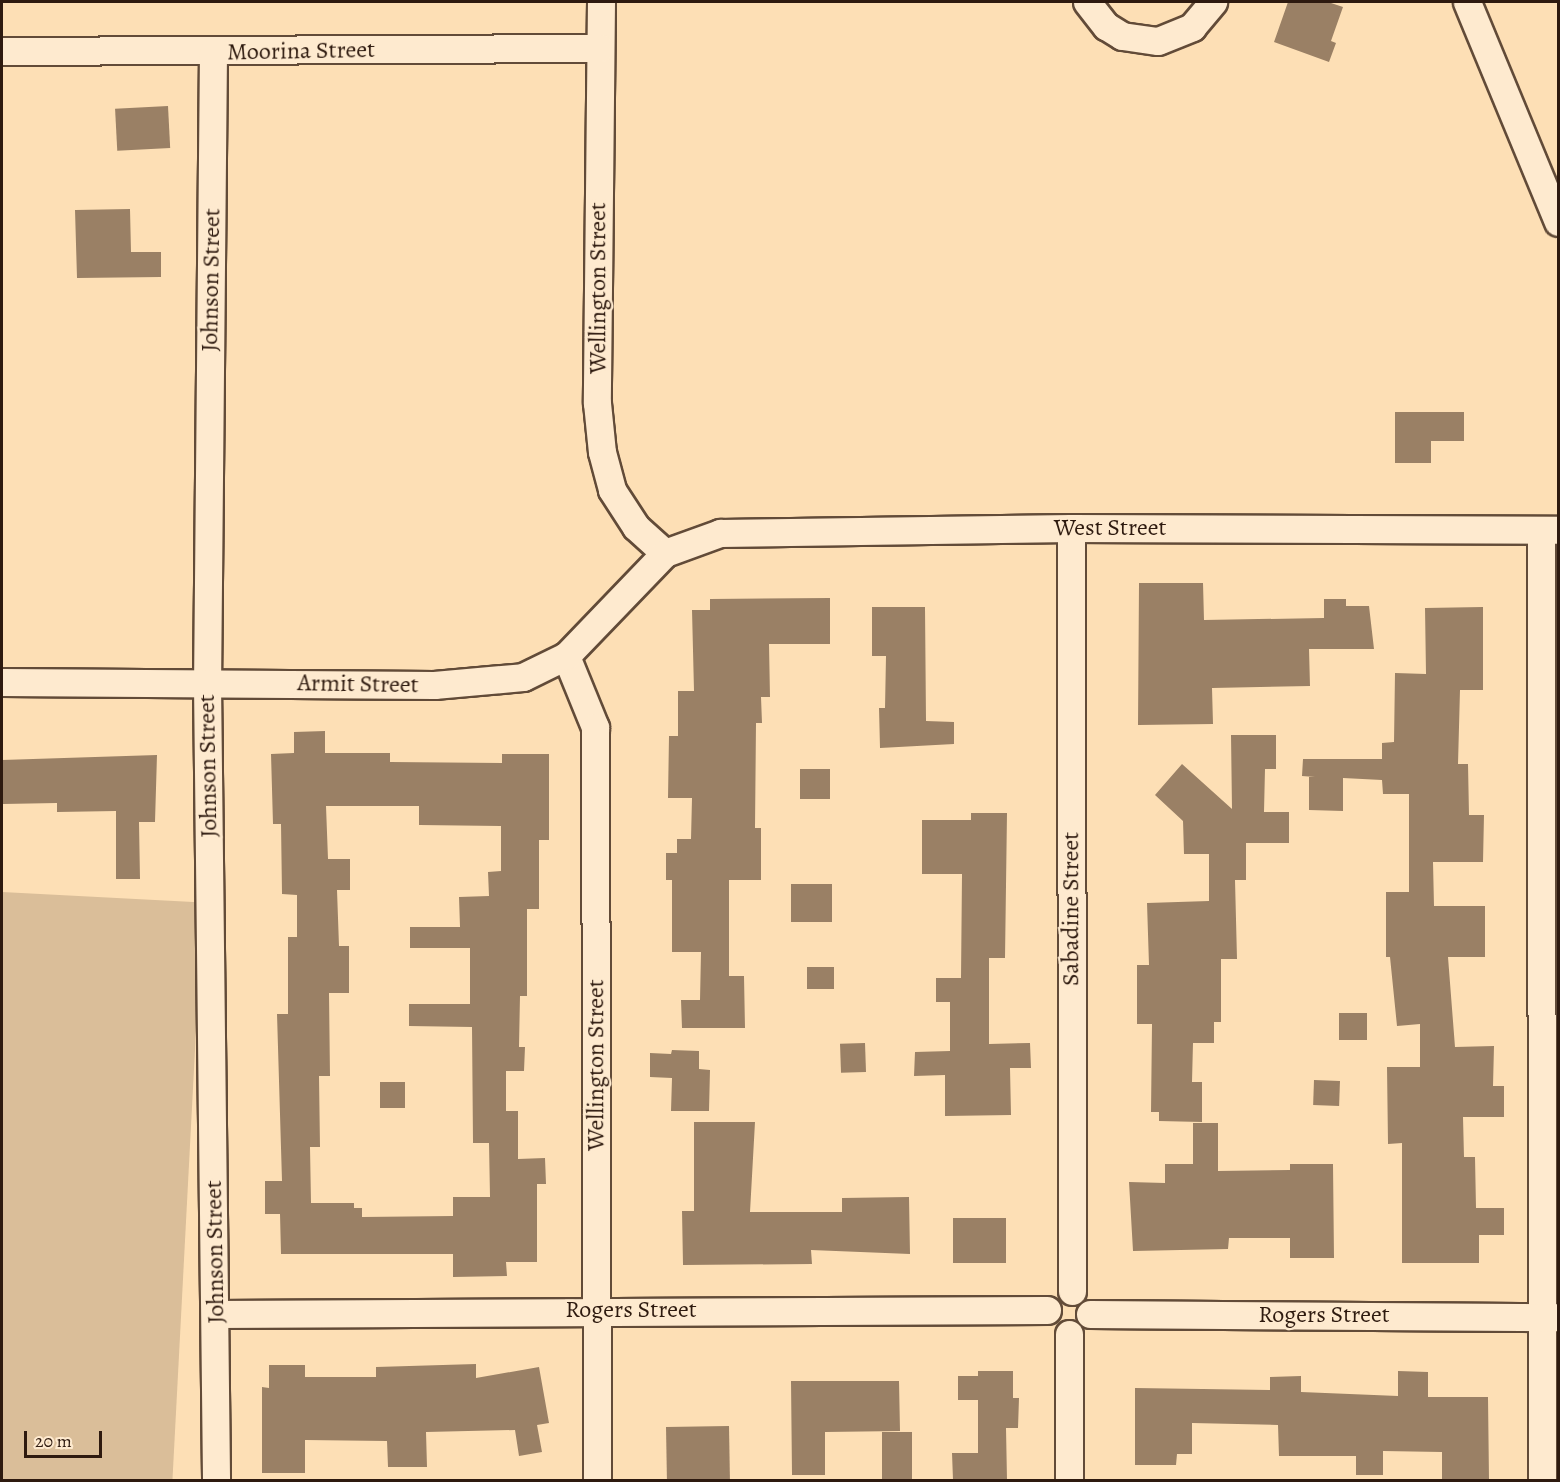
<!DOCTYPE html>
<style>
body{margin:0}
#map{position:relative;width:1560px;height:1482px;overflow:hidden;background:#fddfb5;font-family:Alegreya,serif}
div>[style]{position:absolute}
.green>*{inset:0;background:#dabe99;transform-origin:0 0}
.building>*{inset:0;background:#9a8065;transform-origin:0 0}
.roads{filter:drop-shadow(2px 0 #624b38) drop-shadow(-2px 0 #624b38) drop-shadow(0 2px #624b38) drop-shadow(0 -2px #624b38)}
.minor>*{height:27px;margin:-13.5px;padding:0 13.5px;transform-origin:13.5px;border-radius:13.5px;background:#feeacf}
span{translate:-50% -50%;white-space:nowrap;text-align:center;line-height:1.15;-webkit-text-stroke:4.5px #feeacf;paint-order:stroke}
.street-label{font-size:24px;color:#2e1a0f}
.frame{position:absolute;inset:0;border:3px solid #2e1a0f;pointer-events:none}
.scale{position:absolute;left:24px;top:1431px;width:78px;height:27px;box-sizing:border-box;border:3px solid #2e1a0f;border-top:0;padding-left:8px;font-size:18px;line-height:21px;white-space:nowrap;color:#2e1a0f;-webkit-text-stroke:4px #feeacf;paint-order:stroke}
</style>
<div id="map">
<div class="green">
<div style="left:2px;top:892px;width:201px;height:588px;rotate:3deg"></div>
</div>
<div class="building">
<div style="clip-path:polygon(1288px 2px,1328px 2px,1343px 7px,1331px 41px,1336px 43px,1329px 62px,1274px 42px)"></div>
<div style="left:168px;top:106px;width:42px;height:53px;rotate:87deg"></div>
<div style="clip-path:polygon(130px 209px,131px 252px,161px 252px,161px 277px,77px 278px,75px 210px)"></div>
<div style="clip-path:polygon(1395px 412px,1464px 412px,1464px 441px,1431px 441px,1431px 463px,1395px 463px)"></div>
<div style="clip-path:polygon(1139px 583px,1203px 583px,1204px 620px,1324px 618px,1324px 599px,1346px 599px,1346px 606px,1369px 606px,1374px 649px,1309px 649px,1310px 686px,1212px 688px,1213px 724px,1138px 725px)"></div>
<div style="clip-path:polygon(830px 598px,830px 644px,769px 644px,770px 697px,761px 697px,762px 723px,756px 723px,755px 828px,761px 828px,761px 880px,729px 880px,729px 976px,744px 976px,745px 1028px,682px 1028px,681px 1000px,700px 1000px,701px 952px,672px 952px,672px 880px,666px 880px,666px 853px,677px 853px,677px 839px,691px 839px,692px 798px,668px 798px,669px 736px,678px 736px,678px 691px,694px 691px,692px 610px,710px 610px,710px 599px)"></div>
<div style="clip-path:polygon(872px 607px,925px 607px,926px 721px,954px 722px,954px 744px,880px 748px,879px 708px,885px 708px,886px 656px,872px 656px)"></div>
<div style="clip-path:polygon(1483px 607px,1483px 690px,1460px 690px,1458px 764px,1468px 764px,1469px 815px,1484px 815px,1483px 862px,1433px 862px,1434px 906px,1485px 906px,1485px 957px,1448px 957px,1455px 1047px,1494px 1046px,1493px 1086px,1504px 1086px,1504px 1117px,1463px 1117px,1464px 1157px,1475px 1157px,1476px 1208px,1504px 1208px,1504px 1235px,1479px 1235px,1479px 1263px,1402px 1263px,1402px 1143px,1388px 1144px,1387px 1067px,1420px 1067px,1420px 1024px,1397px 1026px,1390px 957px,1386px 957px,1386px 892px,1409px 892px,1409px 794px,1383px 794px,1382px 780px,1343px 778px,1343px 811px,1309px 810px,1309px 777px,1315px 777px,1302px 776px,1303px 759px,1382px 759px,1382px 743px,1394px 742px,1395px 673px,1426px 674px,1425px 608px)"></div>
<div style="clip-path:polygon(evenodd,325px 731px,325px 753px,390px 753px,390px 762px,502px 763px,502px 754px,549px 754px,549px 840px,539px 840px,539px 909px,527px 909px,527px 996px,520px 996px,519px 1047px,525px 1047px,524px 1071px,506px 1071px,506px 1111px,518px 1111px,518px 1159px,545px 1158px,546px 1184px,537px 1184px,537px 1262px,506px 1262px,507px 1276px,453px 1277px,453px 1254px,281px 1254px,280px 1214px,265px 1214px,265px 1181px,282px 1181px,277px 1014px,288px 1014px,288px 937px,297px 937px,297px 895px,282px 894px,281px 824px,273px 824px,271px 754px,294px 753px,294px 732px,325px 731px,326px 806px,419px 806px,419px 825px,501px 826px,501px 871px,488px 872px,489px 896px,459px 897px,460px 927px,410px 927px,410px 948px,470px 948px,470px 1004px,409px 1004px,409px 1026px,472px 1027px,473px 1143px,489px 1143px,490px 1197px,453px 1197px,453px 1216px,362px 1217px,362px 1208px,354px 1208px,354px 1203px,311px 1203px,310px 1147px,320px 1147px,319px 1076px,330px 1076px,329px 993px,349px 993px,349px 946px,339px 946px,337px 890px,350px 890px,350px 859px,328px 859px,326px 806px)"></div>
<div style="clip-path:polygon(1231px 735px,1276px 735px,1276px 769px,1265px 769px,1264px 812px,1289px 812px,1289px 843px,1246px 843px,1246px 880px,1235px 880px,1237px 959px,1221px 959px,1221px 1022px,1214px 1022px,1214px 1043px,1193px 1043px,1192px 1082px,1202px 1082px,1202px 1122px,1159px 1121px,1159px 1112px,1151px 1112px,1152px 1024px,1137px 1024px,1137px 965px,1149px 965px,1147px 903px,1209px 901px,1209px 854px,1184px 854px,1183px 821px,1155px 795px,1182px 764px,1232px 809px)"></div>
<div style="clip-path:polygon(157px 755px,155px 822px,139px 822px,140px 879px,116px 879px,116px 811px,57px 812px,57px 803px,3px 804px,2px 760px)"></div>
<div style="left:800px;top:769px;width:30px;height:30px"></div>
<div style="clip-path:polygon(971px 813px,1007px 813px,1005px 958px,989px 958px,989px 1044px,1030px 1043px,1031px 1068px,1010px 1068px,1011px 1115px,945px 1116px,945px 1075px,914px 1076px,915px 1052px,950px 1051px,950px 1002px,936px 1002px,936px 978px,961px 978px,962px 874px,922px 874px,922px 820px,971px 820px)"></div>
<div style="left:791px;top:884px;width:41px;height:38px"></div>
<div style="left:807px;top:967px;width:27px;height:22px"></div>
<div style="left:1339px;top:1013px;width:28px;height:27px"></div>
<div style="left:865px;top:1043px;width:29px;height:25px;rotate:88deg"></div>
<div style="clip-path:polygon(672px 1050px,699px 1051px,699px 1069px,710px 1070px,709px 1111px,671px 1111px,672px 1078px,650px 1077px,650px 1053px,671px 1054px)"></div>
<div style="left:1314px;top:1080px;width:26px;height:25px;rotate:2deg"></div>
<div style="left:380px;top:1082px;width:25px;height:26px"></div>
<div style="clip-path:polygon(694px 1122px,755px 1122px,750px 1212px,842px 1212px,842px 1198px,909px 1197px,910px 1254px,811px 1250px,812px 1264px,683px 1265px,682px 1211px,694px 1211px)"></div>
<div style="clip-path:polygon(1193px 1123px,1218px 1123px,1218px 1171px,1290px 1170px,1290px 1164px,1333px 1164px,1334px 1258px,1290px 1258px,1290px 1238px,1229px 1238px,1228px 1249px,1133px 1251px,1129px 1182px,1165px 1183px,1165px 1164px,1193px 1164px)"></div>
<div style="left:953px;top:1218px;width:53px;height:45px"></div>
<div style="clip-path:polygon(476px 1364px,476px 1378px,539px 1367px,549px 1423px,537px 1425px,542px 1452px,519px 1456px,515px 1430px,426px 1432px,427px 1467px,388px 1467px,387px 1441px,305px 1440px,305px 1473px,262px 1473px,262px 1387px,269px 1388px,269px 1365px,305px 1365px,305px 1377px,376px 1377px,376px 1367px)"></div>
<div style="clip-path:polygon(978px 1371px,1013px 1371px,1013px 1398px,1019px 1398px,1018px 1428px,1006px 1428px,1007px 1480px,953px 1480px,952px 1453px,978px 1453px,978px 1400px,958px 1400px,958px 1376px,978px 1376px)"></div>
<div style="clip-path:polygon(1398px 1371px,1428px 1372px,1428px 1397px,1488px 1397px,1489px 1480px,1442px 1480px,1442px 1452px,1383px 1451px,1383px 1475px,1356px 1475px,1356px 1456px,1279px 1456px,1278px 1425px,1192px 1423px,1192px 1454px,1177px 1454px,1176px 1465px,1135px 1465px,1135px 1388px,1270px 1390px,1270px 1377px,1301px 1376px,1301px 1392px,1398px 1396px)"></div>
<div style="clip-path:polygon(791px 1381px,899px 1381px,900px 1431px,825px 1432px,825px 1475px,792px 1475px)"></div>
<div style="left:729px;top:1426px;width:54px;height:63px;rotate:89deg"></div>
<div style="left:882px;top:1432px;width:30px;height:48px"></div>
</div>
<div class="roads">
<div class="minor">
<div style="left:601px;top:2px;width:401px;rotate:90.6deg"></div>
<div style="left:597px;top:403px;width:49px;rotate:84.2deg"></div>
<div style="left:602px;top:452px;width:39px;rotate:75deg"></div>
<div style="left:612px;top:490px;width:44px;rotate:57deg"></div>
<div style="left:636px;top:527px;width:39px;rotate:42deg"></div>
<div style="left:1087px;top:2px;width:31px;rotate:52deg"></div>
<div style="left:1106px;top:26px;width:19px;rotate:32deg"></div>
<div style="left:1122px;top:36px;width:36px;rotate:8deg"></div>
<div style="left:1158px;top:41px;width:37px;rotate:-22deg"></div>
<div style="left:1192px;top:27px;width:33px;rotate:-50deg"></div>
<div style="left:1467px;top:2px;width:238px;rotate:67.5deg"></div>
<div style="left:2px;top:51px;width:598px;rotate:-0.29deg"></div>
<div style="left:213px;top:52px;width:631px;rotate:90.54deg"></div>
<div style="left:207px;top:683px;width:797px;rotate:89.35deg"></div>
<div style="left:1071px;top:528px;width:763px;rotate:89.92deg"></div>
<div style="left:1541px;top:531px;width:949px;rotate:89.94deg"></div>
<div style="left:566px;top:656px;width:77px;rotate:67.8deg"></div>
<div style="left:595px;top:727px;width:753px;rotate:89.85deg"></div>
<div style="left:2px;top:682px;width:432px;rotate:0.4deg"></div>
<div style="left:434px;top:685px;width:89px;rotate:-5.1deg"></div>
<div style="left:523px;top:677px;width:48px;rotate:-26deg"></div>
<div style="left:566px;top:656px;width:143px;rotate:-46.1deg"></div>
<div style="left:665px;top:553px;width:59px;rotate:-20deg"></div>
<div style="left:720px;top:533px;width:351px;rotate:-0.8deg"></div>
<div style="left:1071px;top:528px;width:487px;rotate:0.2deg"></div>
<div style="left:216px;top:1314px;width:831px;rotate:-0.28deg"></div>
<div style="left:1090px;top:1314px;width:468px;rotate:0.4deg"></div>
<div style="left:1069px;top:1334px;width:146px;rotate:90deg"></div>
</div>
</div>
<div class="street-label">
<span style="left:301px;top:51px;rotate:-1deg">Moorina Street</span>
<span style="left:211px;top:280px;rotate:-89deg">Johnson Street</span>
<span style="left:598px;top:288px;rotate:-90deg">Wellington Street</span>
<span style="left:1110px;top:528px">West Street</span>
<span style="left:358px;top:684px;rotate:1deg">Armit Street</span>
<span style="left:208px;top:766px;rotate:-91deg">Johnson Street</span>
<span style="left:1071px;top:909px;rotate:-90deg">Sabadine Street</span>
<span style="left:596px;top:1065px;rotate:-90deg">Wellington Street</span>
<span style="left:215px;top:1252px;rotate:-91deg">Johnson Street</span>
<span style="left:631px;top:1310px">Rogers Street</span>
<span style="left:1324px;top:1315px">Rogers Street</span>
</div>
<div class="frame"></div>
<div class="scale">20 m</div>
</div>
